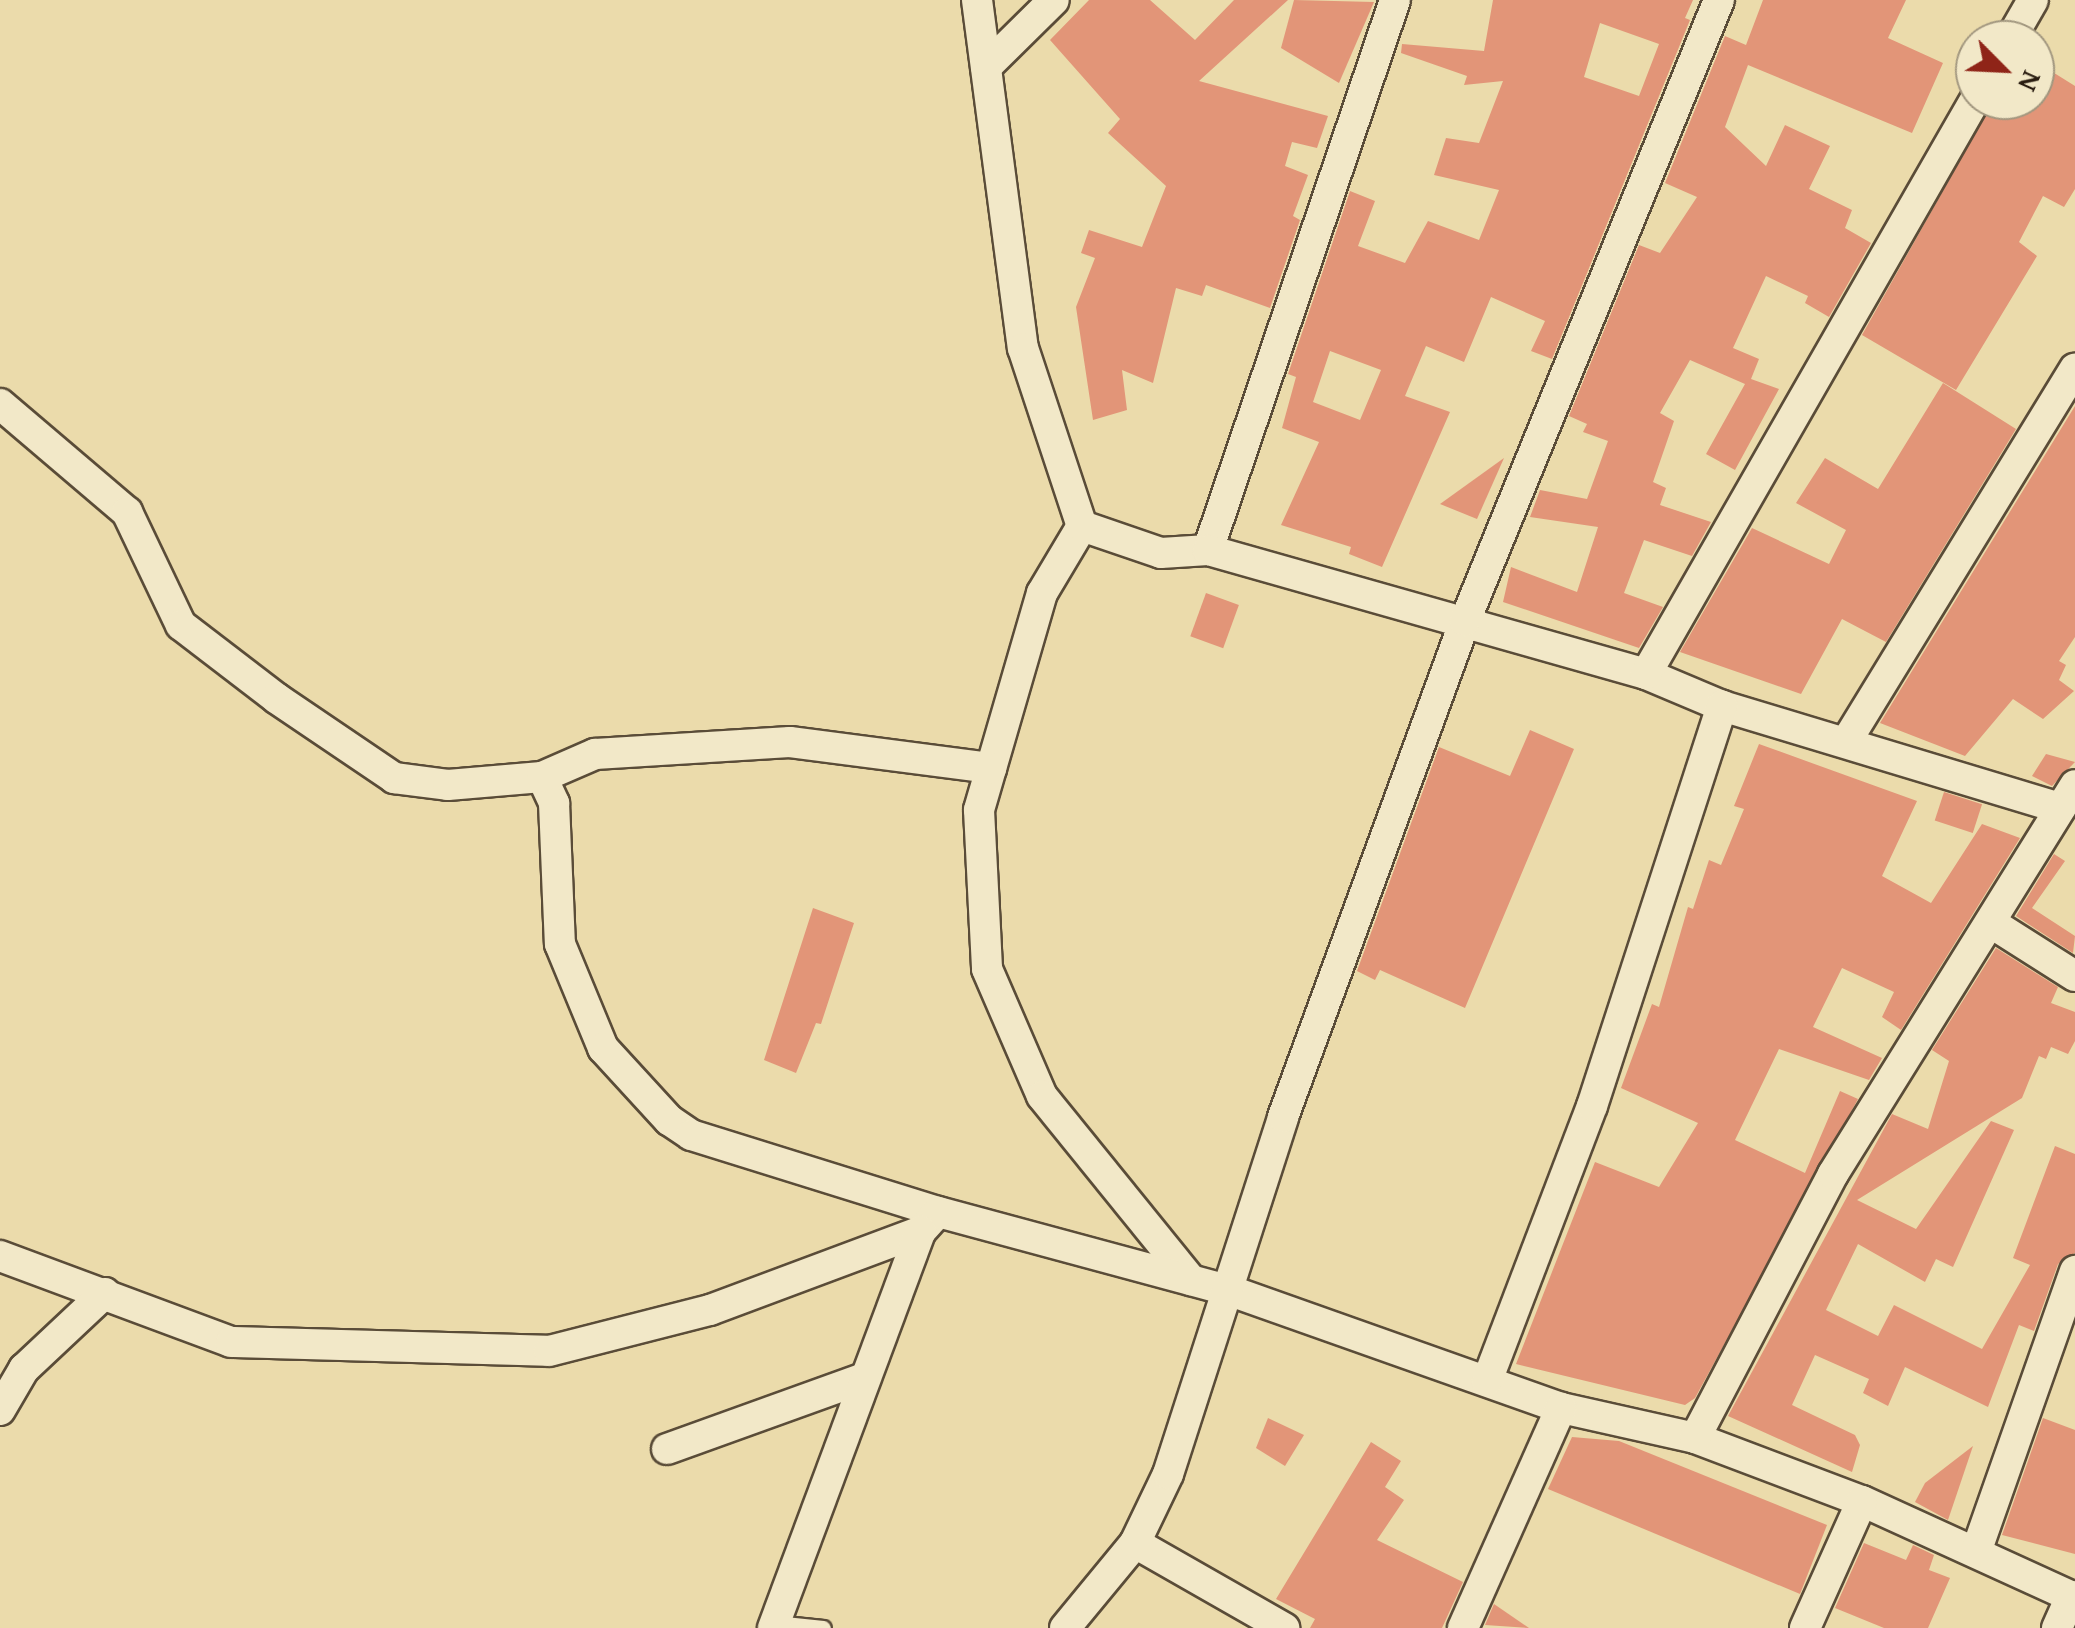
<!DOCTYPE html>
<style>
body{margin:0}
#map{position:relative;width:2075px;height:1628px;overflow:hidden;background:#ebdbab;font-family:"Gentium Book Plus",serif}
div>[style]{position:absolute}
.building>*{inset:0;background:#e29578;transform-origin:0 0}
.roads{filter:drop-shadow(2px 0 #5a4c38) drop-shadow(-2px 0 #5a4c38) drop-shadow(0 2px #5a4c38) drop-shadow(0 -2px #5a4c38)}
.service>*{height:15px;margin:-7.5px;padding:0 7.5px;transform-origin:7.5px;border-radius:7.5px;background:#f2e8c8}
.minor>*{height:30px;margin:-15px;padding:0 15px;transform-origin:15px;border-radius:15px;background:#f2e8c8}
span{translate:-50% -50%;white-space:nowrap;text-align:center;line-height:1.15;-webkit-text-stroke:10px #f2e8c8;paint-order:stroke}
.north{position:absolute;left:1955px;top:20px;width:100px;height:100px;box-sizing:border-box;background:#f2e8c8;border:2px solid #a2977f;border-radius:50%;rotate:114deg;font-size:28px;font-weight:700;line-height:40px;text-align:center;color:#2a1d11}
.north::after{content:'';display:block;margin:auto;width:35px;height:45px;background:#8f2418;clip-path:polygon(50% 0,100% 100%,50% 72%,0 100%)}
</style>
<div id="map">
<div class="building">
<div style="clip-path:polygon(1089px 0,1150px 0,1195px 40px,1234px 0,1288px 0,1199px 81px,1328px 116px,1317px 148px,1292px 142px,1285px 166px,1308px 175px,1293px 216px,1300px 220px,1270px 308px,1206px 285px,1202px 296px,1176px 288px,1153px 383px,1122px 370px,1127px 410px,1093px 420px,1076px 307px,1095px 258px,1081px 253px,1089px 230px,1142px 247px,1166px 186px,1108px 133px,1120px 119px,1050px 40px)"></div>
<div style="clip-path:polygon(1294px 0,1374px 2px,1339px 83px,1281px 48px)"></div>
<div style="clip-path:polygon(evenodd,1493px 0,1693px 0,1685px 18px,1690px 20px,1552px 359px,1531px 351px,1545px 321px,1491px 297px,1464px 362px,1426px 346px,1405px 396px,1450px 412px,1382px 567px,1349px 554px,1351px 547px,1281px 525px,1319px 442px,1282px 428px,1296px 377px,1288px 374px,1350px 191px,1375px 201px,1358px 246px,1405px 263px,1428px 221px,1479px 240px,1499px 190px,1434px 175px,1446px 138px,1479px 143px,1503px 81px,1464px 85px,1467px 76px,1401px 53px,1402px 44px,1484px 51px,1493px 0,1600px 23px,1659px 44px,1639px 96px,1584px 77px,1600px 23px,1493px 0,1330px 351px,1381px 370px,1360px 420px,1313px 402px,1330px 351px)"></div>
<div style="clip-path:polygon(1763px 0,1906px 0,1888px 38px,1943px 63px,1912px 133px,1748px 65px,1725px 127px,1766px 166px,1785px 125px,1830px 146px,1809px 189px,1852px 210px,1845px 228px,1871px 243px,1829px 317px,1805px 303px,1808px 296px,1766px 276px,1733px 348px,1759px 359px,1751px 379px,1779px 389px,1735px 470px,1706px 454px,1745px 384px,1690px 360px,1660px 413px,1674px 421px,1653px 482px,1666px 488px,1660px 505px,1711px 522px,1692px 556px,1644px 540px,1624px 593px,1663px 607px,1639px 648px,1503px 602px,1511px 567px,1577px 592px,1598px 527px,1530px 517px,1540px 490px,1587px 499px,1608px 441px,1583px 432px,1587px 424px,1569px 416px,1639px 245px,1660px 253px,1697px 197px,1665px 183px,1725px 36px,1746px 45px)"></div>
<div style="clip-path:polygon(2035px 61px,2075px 86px,2075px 189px,2064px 207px,2043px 196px,2019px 242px,2037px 256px,1956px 390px,1862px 335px,1994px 100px,2035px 100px)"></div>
<div style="clip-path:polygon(1943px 383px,2016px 429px,1886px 642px,1842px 619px,1801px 694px,1680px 652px,1752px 528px,1829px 564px,1846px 530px,1796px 503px,1825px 458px,1878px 489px)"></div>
<div style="clip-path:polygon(2075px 406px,2075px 637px,2059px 661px,2066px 665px,2059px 680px,2074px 691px,2043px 719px,2013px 699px,1965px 756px,1880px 723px)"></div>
<div style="clip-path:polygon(1504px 458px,1477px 519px,1440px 504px)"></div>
<div style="left:1206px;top:593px;width:35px;height:46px;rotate:20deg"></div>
<div style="clip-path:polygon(1530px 730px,1574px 749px,1465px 1008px,1380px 970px,1375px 980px,1357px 971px,1439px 747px,1510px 776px)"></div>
<div style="clip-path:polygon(1759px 744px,1917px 801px,1882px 876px,1931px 903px,1982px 824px,2020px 838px,1901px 1030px,1882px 1017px,1894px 992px,1842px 968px,1813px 1027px,1882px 1058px,1869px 1080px,1779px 1049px,1735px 1140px,1805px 1173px,1840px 1091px,1858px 1099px,1695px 1398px,1685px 1405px,1516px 1364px,1595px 1162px,1659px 1187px,1698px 1123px,1621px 1088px,1652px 1004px,1659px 1007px,1688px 907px,1693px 909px,1709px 860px,1721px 865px,1744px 809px,1734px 806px)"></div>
<div style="clip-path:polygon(2046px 754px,2075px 762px,2052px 786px,2032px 776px)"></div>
<div style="left:1944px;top:792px;width:40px;height:30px;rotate:18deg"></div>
<div style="clip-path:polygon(2054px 854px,2065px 861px,2032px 908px,2075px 936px,2073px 953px,2016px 916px)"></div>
<div style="clip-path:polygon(813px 908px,854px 923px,821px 1024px,816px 1023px,796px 1073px,764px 1060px)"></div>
<div style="clip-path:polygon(1996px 948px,2058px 987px,2051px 1003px,2075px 1012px,2075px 1041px,2068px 1054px,2051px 1047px,2046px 1059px,2039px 1056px,2022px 1098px,1857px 1200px,1916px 1229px,1991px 1121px,2014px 1130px,1953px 1267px,1936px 1259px,1925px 1282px,1858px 1244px,1826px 1310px,1878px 1336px,1894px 1305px,1982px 1349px,2030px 1265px,2013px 1258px,2055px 1146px,2075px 1154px,2075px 1253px,2058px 1264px,2034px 1331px,2019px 1325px,1988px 1407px,1905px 1367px,1888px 1406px,1863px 1393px,1869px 1379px,1815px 1355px,1792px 1405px,1855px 1435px,1860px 1445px,1852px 1472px,1728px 1416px,1892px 1114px,1928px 1129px,1949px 1061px,1932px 1050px)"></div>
<div style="clip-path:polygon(1268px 1418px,1304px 1435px,1285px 1466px,1256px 1448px)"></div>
<div style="clip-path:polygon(2043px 1418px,2075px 1430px,2075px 1554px,2002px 1535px)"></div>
<div style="clip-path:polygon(1572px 1437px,1619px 1441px,1827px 1525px,1800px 1594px,1548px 1489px)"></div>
<div style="clip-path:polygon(1371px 1442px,1401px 1461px,1385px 1487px,1404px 1500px,1377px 1540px,1463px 1582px,1442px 1628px,1310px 1628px,1315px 1619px,1276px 1599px)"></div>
<div style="clip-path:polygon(1973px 1446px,1948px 1520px,1915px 1502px,1925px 1483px)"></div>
<div style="clip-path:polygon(1864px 1543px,1906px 1560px,1913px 1545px,1934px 1555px,1929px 1570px,1950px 1578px,1928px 1628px,1884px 1628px,1835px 1608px)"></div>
<div style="clip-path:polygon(1494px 1604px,1529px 1628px,1485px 1625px)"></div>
</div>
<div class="roads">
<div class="service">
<div style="left:775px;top:1623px;width:48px;rotate:5.9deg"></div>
</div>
<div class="minor">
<div style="left:977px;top:0;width:351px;rotate:82.5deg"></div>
<div style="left:1023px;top:348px;width:188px;rotate:71.7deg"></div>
<div style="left:1082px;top:526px;width:78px;rotate:120.8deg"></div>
<div style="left:1042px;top:593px;width:226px;rotate:106.2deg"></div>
<div style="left:979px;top:810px;width:159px;rotate:87.1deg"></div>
<div style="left:987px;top:969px;width:138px;rotate:66.6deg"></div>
<div style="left:1042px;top:1096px;width:237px;rotate:51deg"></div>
<div style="left:2010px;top:40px;width:46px;rotate:-60.1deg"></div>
<div style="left:986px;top:67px;width:95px;rotate:-44.6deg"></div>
<div style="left:0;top:404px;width:167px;rotate:40.4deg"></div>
<div style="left:127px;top:512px;width:125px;rotate:64.5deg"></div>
<div style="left:181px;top:625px;width:120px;rotate:37.5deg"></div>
<div style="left:276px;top:698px;width:143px;rotate:34.1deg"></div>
<div style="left:394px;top:778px;width:54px;rotate:7.4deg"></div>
<div style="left:448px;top:785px;width:94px;rotate:-4.9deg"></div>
<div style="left:542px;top:777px;width:29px;rotate:65deg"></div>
<div style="left:554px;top:803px;width:141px;rotate:87.6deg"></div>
<div style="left:560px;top:944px;width:113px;rotate:67.5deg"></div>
<div style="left:603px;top:1048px;width:98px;rotate:47.5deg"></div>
<div style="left:669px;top:1120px;width:27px;rotate:34deg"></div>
<div style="left:691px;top:1135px;width:259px;rotate:17.3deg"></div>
<div style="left:938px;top:1212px;width:300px;rotate:15.1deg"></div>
<div style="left:1228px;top:1290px;width:353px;rotate:19.5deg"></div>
<div style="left:1561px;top:1408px;width:137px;rotate:12.6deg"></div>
<div style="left:1695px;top:1438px;width:178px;rotate:20.7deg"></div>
<div style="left:1862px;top:1501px;width:234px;rotate:24.5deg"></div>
<div style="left:1082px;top:526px;width:83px;rotate:18.9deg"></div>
<div style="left:1161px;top:553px;width:47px;rotate:-3.7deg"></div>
<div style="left:1208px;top:550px;width:581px;rotate:-71.22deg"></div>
<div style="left:1208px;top:550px;width:455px;rotate:15.8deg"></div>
<div style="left:1646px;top:674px;width:82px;rotate:22.8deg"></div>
<div style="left:1722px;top:706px;width:353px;rotate:16.8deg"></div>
<div style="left:1646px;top:674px;width:662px;rotate:-60.18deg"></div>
<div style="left:1846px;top:742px;width:438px;rotate:-58.5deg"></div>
<div style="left:542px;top:777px;width:58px;rotate:-23.5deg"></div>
<div style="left:595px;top:754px;width:195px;rotate:-3.5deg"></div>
<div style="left:790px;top:742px;width:203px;rotate:7.4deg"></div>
<div style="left:1993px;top:924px;width:97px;rotate:32.4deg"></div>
<div style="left:0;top:1256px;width:246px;rotate:20.4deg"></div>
<div style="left:231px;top:1342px;width:318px;rotate:1.6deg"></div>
<div style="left:549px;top:1351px;width:166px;rotate:-14.3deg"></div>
<div style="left:710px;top:1310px;width:225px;rotate:-20.5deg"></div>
<div style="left:921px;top:1231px;width:25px;rotate:-48deg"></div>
<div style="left:1487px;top:1381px;width:294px;rotate:-69.1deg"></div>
<div style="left:1592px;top:1106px;width:421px;rotate:-72deg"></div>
<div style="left:0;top:1410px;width:48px;rotate:-59.7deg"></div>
<div style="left:24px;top:1369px;width:111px;rotate:-43.2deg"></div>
<div style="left:1695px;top:1438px;width:298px;rotate:-62.4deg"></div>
<div style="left:1833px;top:1174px;width:458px;rotate:-58.1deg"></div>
<div style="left:667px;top:1449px;width:206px;rotate:-19.8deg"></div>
<div style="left:1135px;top:1543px;width:172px;rotate:29.7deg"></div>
<div style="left:1976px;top:1552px;width:298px;rotate:-70.6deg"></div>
<div style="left:773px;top:1628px;width:424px;rotate:-69.6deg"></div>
<div style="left:1065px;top:1628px;width:110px;rotate:-50.5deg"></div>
<div style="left:1135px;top:1543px;width:76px;rotate:-64.4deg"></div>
<div style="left:1168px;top:1474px;width:375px;rotate:-72.1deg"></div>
<div style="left:1283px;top:1117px;width:528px;rotate:-69.85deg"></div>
<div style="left:1465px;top:621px;width:671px;rotate:-67.75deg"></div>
<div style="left:1463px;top:1628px;width:241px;rotate:-66deg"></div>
<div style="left:1805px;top:1628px;width:139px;rotate:-65.8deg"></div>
<div style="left:2057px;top:1628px;width:35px;rotate:-66deg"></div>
</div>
</div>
<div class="north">N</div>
</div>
